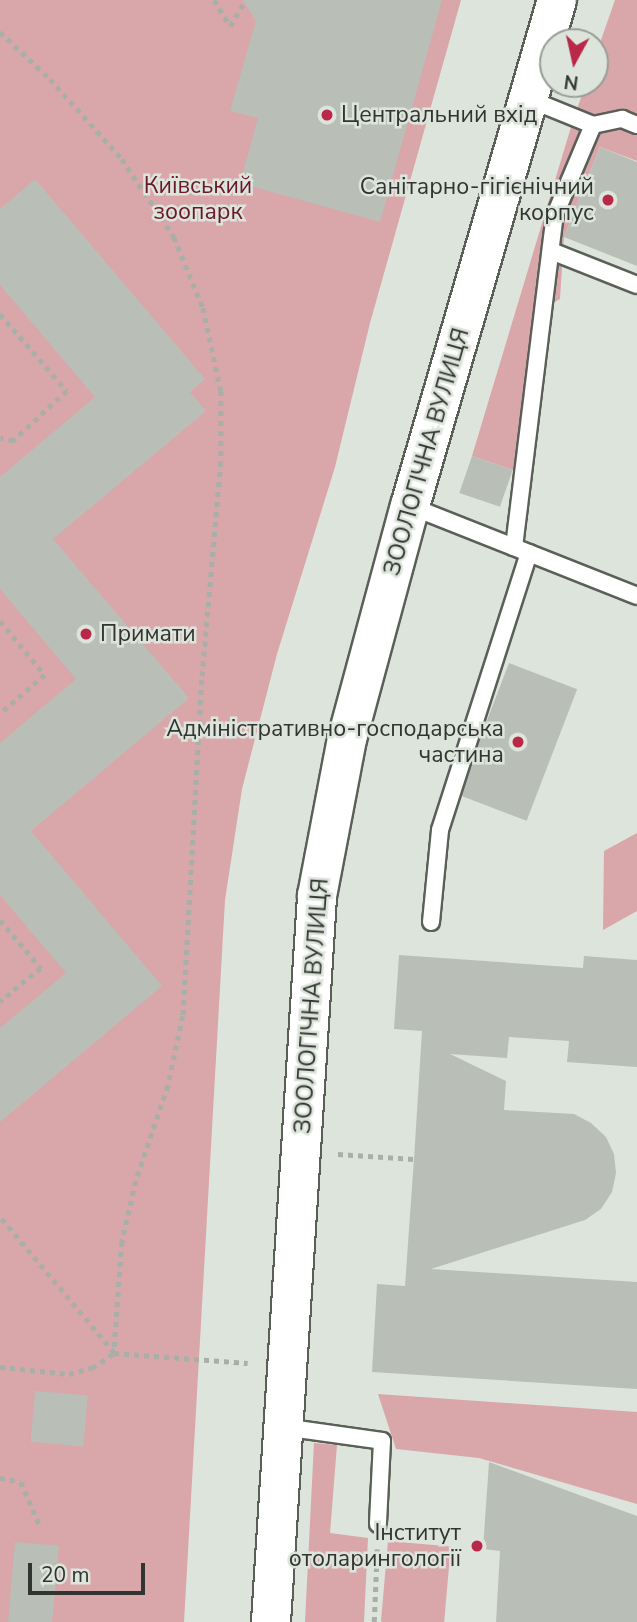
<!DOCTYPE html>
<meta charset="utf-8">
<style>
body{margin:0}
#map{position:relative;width:637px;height:1622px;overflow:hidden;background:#dde4db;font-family:"Nunito Sans",sans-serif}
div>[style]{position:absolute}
.green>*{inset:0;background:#d9a6aa;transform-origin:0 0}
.building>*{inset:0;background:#b9bfb7;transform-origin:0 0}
.path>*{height:4.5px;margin-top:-2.25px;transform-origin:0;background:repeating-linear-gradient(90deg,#a9afa7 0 5px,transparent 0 10px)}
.roads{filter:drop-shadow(2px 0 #5a6058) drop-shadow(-2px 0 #5a6058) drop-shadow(0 2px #5a6058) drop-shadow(0 -2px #5a6058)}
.service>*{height:16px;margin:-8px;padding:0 8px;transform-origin:8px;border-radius:8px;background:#fff}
.tertiary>*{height:38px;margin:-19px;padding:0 19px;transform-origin:19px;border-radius:19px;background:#fff}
.dots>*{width:19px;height:19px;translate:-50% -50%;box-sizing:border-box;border:4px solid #dde4db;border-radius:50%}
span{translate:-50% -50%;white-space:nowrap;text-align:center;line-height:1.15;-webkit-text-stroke:5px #dde4db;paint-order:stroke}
.poi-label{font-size:23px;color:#313430}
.left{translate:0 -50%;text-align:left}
.right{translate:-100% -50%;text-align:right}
.park-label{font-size:23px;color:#691828}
.street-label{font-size:23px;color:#313430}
.north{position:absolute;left:539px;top:28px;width:70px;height:70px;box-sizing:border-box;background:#dde4db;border:2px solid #989e97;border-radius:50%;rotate:188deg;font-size:19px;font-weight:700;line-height:28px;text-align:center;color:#313430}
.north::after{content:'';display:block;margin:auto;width:24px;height:32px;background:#b92848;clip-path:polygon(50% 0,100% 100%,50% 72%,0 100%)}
.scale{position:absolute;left:28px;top:1563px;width:117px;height:32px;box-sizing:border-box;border:4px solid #313430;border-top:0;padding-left:9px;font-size:21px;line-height:24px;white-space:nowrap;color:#313430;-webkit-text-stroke:5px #dde4db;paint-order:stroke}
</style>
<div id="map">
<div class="green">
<div style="clip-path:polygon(0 0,461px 0,370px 323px,335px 467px,277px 654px,242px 789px,225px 900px,184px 1622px,0 1622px)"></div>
<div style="clip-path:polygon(615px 0,637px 0,637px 161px,600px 147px,564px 237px,560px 299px,538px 311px,513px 470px,472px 456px,574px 117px,586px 84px,595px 84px,595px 57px)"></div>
<div style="clip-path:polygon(637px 833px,637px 911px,603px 930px,604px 851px)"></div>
<div style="clip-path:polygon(378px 1394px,637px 1412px,637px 1504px,479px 1458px,396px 1449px)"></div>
<div style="clip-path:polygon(314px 1443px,337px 1445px,330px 1533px,368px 1538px,364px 1622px,305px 1622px)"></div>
<div style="left:388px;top:1541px;width:63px;height:81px;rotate:5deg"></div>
</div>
<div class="building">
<div style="clip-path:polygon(243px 0,442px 0,380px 222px,240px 183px,258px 118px,230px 111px,256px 21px)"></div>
<div style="clip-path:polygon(600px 147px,637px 162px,637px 266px,564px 237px)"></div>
<div style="clip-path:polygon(35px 179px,205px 379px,190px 392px,206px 411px,53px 539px,189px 698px,31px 831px,162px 986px,0 1122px,0 1028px,66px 973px,0 895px,0 743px,76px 679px,0 589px,0 477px,95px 397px,0 285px,0 209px)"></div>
<div style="left:472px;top:456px;width:43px;height:39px;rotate:19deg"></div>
<div style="left:509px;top:663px;width:73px;height:141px;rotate:21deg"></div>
<div style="clip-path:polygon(399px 955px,583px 968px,584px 956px,637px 960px,637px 1067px,567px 1062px,569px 1041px,509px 1037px,507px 1058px,450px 1054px,506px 1081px,504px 1110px,574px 1114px,591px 1123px,606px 1137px,614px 1154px,616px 1173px,612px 1192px,601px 1209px,585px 1220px,431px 1269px,637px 1282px,637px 1389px,372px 1372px,377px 1284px,405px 1286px,414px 1159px,422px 1031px,394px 1029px)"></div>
<div style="left:35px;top:1391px;width:53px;height:51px;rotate:5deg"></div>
<div style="clip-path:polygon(489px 1462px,637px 1516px,637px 1622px,496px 1622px,500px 1551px,483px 1549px)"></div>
<div style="left:15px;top:1542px;width:44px;height:80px;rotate:5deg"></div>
</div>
<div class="path">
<div style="left:214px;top:0;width:31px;rotate:58deg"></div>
<div style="left:230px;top:26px;width:27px;rotate:-59deg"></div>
<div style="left:0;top:32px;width:69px;rotate:43.2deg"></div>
<div style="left:50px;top:79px;width:108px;rotate:48deg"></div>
<div style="left:122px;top:159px;width:94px;rotate:56.3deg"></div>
<div style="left:174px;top:237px;width:77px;rotate:67.8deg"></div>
<div style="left:203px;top:308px;width:85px;rotate:77.8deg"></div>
<div style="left:221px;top:391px;width:71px;rotate:90deg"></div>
<div style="left:221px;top:462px;width:219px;rotate:95deg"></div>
<div style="left:202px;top:680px;width:337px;rotate:93.2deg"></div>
<div style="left:183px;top:1016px;width:72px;rotate:102.1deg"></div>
<div style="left:168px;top:1086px;width:100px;rotate:108.6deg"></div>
<div style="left:136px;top:1181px;width:63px;rotate:102.9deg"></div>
<div style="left:122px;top:1242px;width:111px;rotate:94.1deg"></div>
<div style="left:114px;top:1353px;width:177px;rotate:-130deg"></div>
<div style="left:0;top:314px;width:102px;rotate:49deg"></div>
<div style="left:67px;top:391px;width:74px;rotate:137.2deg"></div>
<div style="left:13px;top:441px;width:13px;rotate:-167deg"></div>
<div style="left:0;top:621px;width:70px;rotate:50.2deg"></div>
<div style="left:45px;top:675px;width:60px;rotate:139.1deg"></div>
<div style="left:0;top:920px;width:63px;rotate:49.5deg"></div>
<div style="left:41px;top:968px;width:53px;rotate:140.3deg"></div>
<div style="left:338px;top:1154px;width:76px;rotate:3.8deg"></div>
<div style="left:0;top:1367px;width:69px;rotate:5.8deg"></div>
<div style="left:69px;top:1374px;width:24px;rotate:-15deg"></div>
<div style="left:92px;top:1368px;width:27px;rotate:-34deg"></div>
<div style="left:114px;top:1353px;width:134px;rotate:4.3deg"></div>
<div style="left:0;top:1478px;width:21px;rotate:11deg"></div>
<div style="left:21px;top:1482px;width:48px;rotate:66.6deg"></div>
<div style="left:374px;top:1622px;width:73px;rotate:-87.6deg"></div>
</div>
<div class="roads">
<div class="service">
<div style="left:529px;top:99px;width:69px;rotate:22.1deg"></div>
<div style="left:551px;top:251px;width:92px;rotate:21.6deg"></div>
<div style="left:410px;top:506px;width:244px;rotate:21.6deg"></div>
<div style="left:514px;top:547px;width:335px;rotate:-83deg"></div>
<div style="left:555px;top:215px;width:98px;rotate:-67.1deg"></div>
<div style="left:593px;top:125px;width:30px;rotate:-12deg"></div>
<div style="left:622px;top:119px;width:16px;rotate:22deg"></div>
<div style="left:431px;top:922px;width:92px;rotate:-84.4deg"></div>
<div style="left:440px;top:830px;width:291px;rotate:-72.2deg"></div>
<div style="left:283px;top:1427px;width:100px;rotate:8deg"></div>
<div style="left:382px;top:1441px;width:83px;rotate:92.8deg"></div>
</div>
<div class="tertiary">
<div style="left:271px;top:1622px;width:727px;rotate:-86.37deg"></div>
<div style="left:317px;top:896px;width:160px;rotate:-79.2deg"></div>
<div style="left:347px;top:739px;width:241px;rotate:-74.9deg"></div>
<div style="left:410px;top:506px;width:527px;rotate:-73.8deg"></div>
</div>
</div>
<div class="dots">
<div style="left:327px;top:115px;background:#b92848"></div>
<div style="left:608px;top:200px;background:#b92848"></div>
<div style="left:86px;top:634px;background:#b92848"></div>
<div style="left:518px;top:742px;background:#b92848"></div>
<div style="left:477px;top:1546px;background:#b92848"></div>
</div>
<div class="poi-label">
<span class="left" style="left:341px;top:115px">Центральний вхід</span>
<span class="right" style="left:594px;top:200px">Санітарно-гігієнічний<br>корпус</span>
<span class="left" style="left:100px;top:634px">Примати</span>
<span class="right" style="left:504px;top:742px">Адміністративно-господарська<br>частина</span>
<span class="right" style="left:461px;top:1546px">Інститут<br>отоларингології</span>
</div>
<div class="park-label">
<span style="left:198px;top:199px">Київський<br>зоопарк</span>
</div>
<div class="street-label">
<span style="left:427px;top:452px;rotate:-74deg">ЗООЛОГІЧНА ВУЛИЦЯ</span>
<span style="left:312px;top:1006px;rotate:-86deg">ЗООЛОГІЧНА ВУЛИЦЯ</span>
</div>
<div class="north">N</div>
<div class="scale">20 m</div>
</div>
